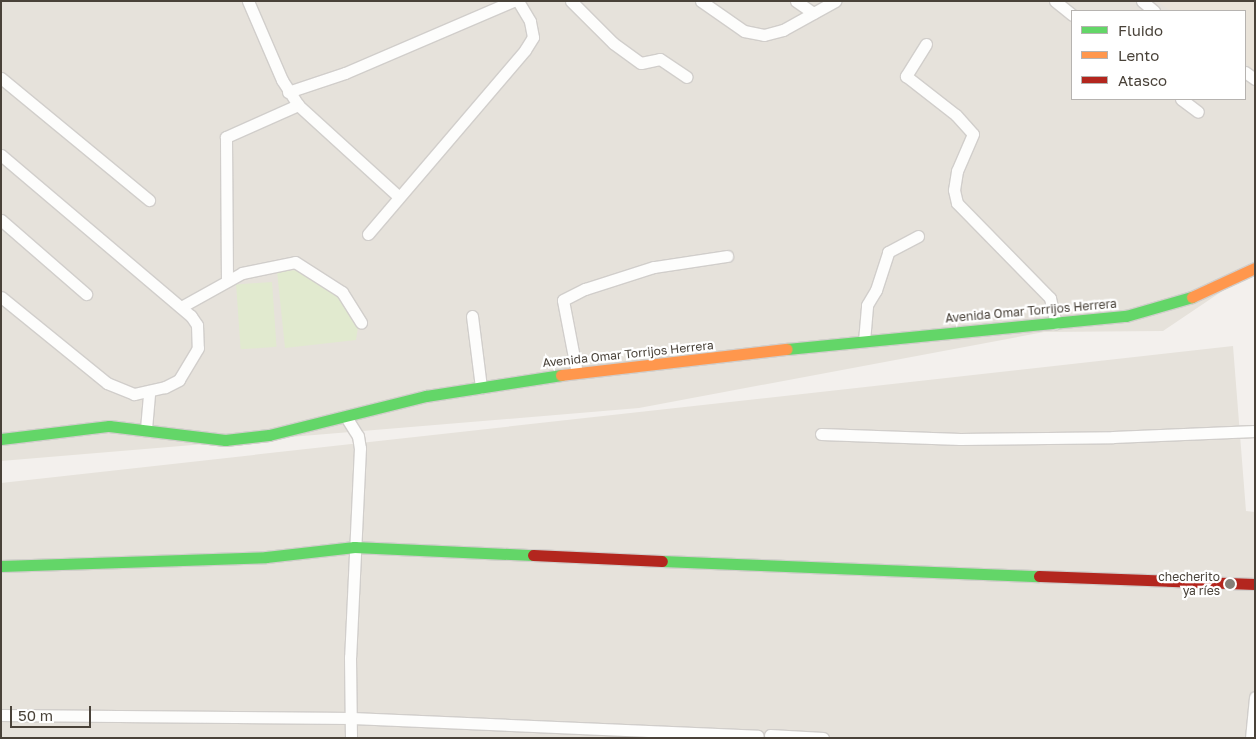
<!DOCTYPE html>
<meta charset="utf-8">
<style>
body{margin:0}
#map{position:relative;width:1256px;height:739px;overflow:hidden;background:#f3f0ed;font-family:"Golos Text",sans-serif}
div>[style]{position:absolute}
.residential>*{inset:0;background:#e6e2db}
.education>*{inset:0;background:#e9e3d9}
.green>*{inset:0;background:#e1eacf;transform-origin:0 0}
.roads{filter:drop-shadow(1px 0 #d1cecb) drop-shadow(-1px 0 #d1cecb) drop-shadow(0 1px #d1cecb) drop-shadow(0 -1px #d1cecb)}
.street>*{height:11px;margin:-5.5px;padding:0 5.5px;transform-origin:5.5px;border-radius:5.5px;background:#fdfdfc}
.fast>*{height:11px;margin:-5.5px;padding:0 5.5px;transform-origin:5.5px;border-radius:5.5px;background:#63d668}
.slow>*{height:11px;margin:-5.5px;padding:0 5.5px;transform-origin:5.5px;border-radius:5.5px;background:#ff974d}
.jam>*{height:11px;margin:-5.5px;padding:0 5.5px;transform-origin:5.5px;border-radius:5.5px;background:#b3261e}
.dots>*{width:14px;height:14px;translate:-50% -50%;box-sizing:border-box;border:2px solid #fff;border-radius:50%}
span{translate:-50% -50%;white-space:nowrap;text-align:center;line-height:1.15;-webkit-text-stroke:4.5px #fff;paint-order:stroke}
.street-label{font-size:12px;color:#494239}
.poi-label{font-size:12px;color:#494239}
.right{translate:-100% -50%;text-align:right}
.frame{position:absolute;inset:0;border:2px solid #494239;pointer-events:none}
.legend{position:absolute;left:1071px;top:10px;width:175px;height:90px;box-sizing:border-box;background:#fff;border:1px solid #b6b3b0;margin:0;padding:6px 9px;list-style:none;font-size:15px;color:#494239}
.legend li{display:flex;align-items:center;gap:10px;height:25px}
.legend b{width:25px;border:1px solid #b6b3b0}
.scale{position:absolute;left:10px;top:706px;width:81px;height:22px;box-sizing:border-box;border:2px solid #494239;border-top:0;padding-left:6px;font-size:15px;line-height:18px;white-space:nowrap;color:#494239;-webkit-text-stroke:4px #fff;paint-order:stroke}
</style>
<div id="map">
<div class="residential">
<div style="clip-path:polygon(evenodd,1px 1px,1255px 1px,1255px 269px,1163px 331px,1044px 332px,639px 408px,1px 461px,1px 1px,1072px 11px,1245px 11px,1245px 99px,1072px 99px,1072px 11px)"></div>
<div style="clip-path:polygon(1233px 346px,1246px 511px,1255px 512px,1255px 738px,1px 738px,1px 483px)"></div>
</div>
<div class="education">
<div style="clip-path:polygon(1157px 1px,1255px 1px,1255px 70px,1245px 63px,1245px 11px,1171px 11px)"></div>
</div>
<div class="green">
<div style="clip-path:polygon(303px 270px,340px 295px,358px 327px,356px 340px,285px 348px,277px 271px)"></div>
<div style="left:272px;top:282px;width:65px;height:36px;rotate:86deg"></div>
</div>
<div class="roads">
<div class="street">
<div style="left:248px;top:1px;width:86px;rotate:66.7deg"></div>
<div style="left:282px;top:80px;width:30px;rotate:57deg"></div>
<div style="left:298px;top:105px;width:135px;rotate:42.3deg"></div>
<div style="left:571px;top:1px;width:59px;rotate:45deg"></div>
<div style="left:613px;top:43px;width:34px;rotate:36deg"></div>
<div style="left:641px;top:63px;width:19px;rotate:-12deg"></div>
<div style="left:660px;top:59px;width:32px;rotate:34deg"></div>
<div style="left:701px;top:1px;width:52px;rotate:34.9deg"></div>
<div style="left:744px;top:31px;width:20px;rotate:11deg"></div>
<div style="left:764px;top:35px;width:20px;rotate:-15deg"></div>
<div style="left:783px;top:30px;width:60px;rotate:-29.1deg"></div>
<div style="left:796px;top:1px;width:21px;rotate:35deg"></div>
<div style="left:1055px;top:1px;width:22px;rotate:39deg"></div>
<div style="left:1142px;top:1px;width:16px;rotate:40deg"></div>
<div style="left:926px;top:44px;width:38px;rotate:122deg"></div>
<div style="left:906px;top:76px;width:63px;rotate:38deg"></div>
<div style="left:956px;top:115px;width:25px;rotate:48deg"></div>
<div style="left:973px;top:134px;width:40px;rotate:113.4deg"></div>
<div style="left:957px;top:171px;width:19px;rotate:99deg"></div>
<div style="left:954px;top:190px;width:13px;rotate:77deg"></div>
<div style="left:957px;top:203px;width:133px;rotate:45.6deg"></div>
<div style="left:1050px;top:298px;width:26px;rotate:77deg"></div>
<div style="left:1245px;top:72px;width:12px;rotate:35deg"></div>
<div style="left:1px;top:78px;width:192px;rotate:39.5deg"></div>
<div style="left:288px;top:92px;width:60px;rotate:-18.4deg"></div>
<div style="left:345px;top:73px;width:183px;rotate:-23.2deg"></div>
<div style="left:1181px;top:99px;width:21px;rotate:37deg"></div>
<div style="left:1px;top:155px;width:249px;rotate:40.3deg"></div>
<div style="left:191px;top:316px;width:11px;rotate:56deg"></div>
<div style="left:197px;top:325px;width:23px;rotate:88deg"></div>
<div style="left:198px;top:348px;width:37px;rotate:121deg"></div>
<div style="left:179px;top:380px;width:16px;rotate:153deg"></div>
<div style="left:165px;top:387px;width:32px;rotate:167deg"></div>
<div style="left:134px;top:394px;width:29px;rotate:-158deg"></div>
<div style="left:107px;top:383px;width:136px;rotate:-140.9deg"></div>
<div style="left:1px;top:220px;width:113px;rotate:41deg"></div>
<div style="left:368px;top:234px;width:242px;rotate:-49.5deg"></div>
<div style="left:525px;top:50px;width:15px;rotate:-58deg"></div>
<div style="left:533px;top:37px;width:16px;rotate:-101deg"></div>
<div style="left:530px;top:21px;width:23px;rotate:-121deg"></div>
<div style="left:227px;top:281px;width:144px;rotate:-90.4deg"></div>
<div style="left:226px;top:137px;width:79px;rotate:-24deg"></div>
<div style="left:181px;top:307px;width:70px;rotate:-29.1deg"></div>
<div style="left:242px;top:273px;width:54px;rotate:-11.7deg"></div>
<div style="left:295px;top:262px;width:56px;rotate:32.6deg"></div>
<div style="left:342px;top:292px;width:36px;rotate:58deg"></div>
<div style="left:472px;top:316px;width:72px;rotate:82.8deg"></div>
<div style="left:864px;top:341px;width:36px;rotate:-85deg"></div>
<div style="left:867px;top:305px;width:17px;rotate:-59deg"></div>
<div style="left:876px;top:290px;width:40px;rotate:-72deg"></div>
<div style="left:888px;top:252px;width:34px;rotate:-28deg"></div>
<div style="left:577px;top:373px;width:74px;rotate:-100.9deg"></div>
<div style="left:563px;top:300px;width:25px;rotate:-27deg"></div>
<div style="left:585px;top:289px;width:72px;rotate:-17.7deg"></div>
<div style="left:654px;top:267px;width:74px;rotate:-8.6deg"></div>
<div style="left:346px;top:417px;width:22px;rotate:58deg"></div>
<div style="left:358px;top:436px;width:12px;rotate:81deg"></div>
<div style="left:360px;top:448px;width:209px;rotate:92.7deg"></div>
<div style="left:350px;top:657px;width:81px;rotate:89.3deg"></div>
<div style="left:146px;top:429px;width:37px;rotate:-85deg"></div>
<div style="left:821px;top:434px;width:139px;rotate:2.1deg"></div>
<div style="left:960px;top:439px;width:153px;rotate:-0.7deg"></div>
<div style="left:1113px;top:437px;width:142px;rotate:-2.4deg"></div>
<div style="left:1px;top:715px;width:351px;rotate:0.5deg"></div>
<div style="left:352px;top:718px;width:406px;rotate:2.5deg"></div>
<div style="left:770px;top:735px;width:53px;rotate:3.2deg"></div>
<div style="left:1251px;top:738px;width:41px;rotate:-84.4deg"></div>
</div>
<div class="fast">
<div style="left:787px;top:349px;width:341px;rotate:-5.6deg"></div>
<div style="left:1126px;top:316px;width:69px;rotate:-16.1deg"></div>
<div style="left:1px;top:439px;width:109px;rotate:-6.9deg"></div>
<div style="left:109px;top:426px;width:117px;rotate:6.9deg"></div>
<div style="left:225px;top:440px;width:44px;rotate:-6.5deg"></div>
<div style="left:269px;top:435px;width:162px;rotate:-14deg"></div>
<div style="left:426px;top:396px;width:137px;rotate:-8.8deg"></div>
<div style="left:662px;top:561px;width:377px;rotate:2.3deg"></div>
<div style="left:1px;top:566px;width:265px;rotate:-1.9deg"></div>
<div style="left:266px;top:557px;width:89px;rotate:-6.5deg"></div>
<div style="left:354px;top:547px;width:179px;rotate:2.6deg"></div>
</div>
<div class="slow">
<div style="left:1192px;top:297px;width:69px;rotate:-24.7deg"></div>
<div style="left:561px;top:375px;width:227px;rotate:-6.6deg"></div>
</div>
<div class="jam">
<div style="left:533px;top:555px;width:129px;rotate:2.7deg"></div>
<div style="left:1039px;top:576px;width:216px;rotate:2.1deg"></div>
</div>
</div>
<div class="dots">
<div style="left:1230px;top:584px;background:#847f78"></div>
</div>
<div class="street-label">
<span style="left:1031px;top:311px;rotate:-5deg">Avenida Omar Torrijos Herrera</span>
<span style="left:628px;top:354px;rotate:-6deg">Avenida Omar Torrijos Herrera</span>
</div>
<div class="poi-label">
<span class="right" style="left:1220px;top:584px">checherito<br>ya ríes</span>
</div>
<div class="frame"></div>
<ul class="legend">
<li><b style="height:6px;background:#63d668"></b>Fluido</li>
<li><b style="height:6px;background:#ff974d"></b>Lento</li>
<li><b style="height:6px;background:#b3261e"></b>Atasco</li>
</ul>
<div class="scale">50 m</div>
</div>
